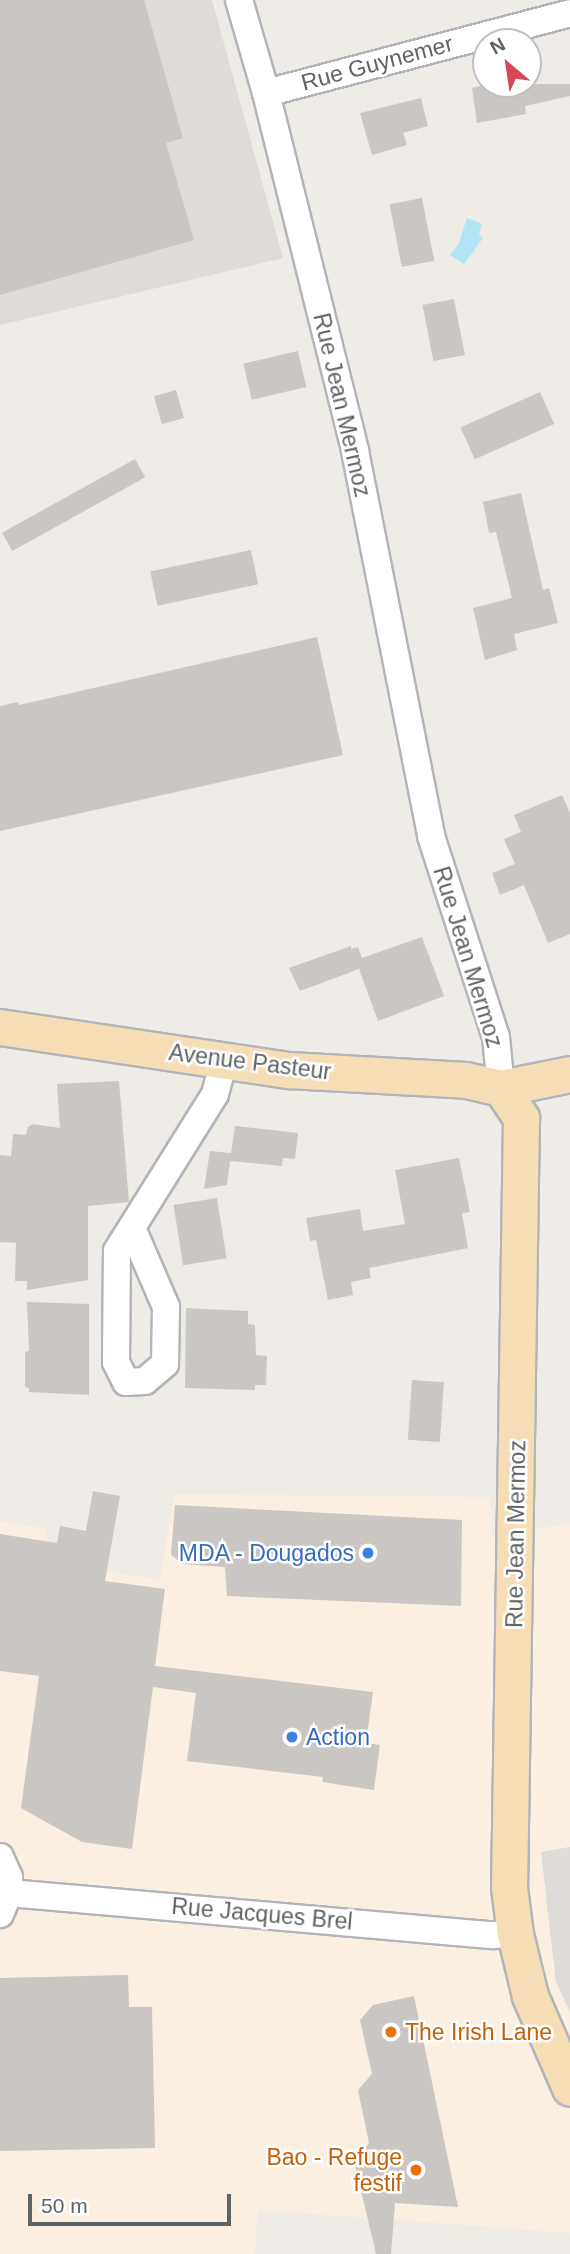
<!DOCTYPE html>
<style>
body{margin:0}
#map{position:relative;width:570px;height:2254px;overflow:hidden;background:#efebe7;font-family:Helvetica,sans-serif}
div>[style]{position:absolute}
.commercial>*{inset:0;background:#faefe1}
.industrial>*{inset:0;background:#dedbd9}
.water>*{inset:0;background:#b1e4f5}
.building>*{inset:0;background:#cac6c3;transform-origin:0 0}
.roads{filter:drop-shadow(2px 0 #b2b5b7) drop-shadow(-2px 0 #b2b5b7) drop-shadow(0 2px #b2b5b7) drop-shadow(0 -2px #b2b5b7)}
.minor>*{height:26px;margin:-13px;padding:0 13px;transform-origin:13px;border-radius:13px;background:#fff}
.major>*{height:35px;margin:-17.5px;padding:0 17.5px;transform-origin:17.5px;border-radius:17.5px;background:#f5deb5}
.dots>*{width:19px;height:19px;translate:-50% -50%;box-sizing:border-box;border:4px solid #fff;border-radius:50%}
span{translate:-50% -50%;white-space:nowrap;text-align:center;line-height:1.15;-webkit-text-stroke:5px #fff;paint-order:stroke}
.street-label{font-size:23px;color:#5e6365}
.shop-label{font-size:23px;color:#366cbe}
.right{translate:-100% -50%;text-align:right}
.left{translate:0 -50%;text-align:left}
.food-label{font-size:23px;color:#c56008}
.north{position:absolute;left:472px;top:28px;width:70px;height:70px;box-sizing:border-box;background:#fff;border:2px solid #bfc1c1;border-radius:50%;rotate:331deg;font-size:19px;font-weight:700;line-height:28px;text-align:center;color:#5e6365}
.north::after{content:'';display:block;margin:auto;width:24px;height:32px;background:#d44858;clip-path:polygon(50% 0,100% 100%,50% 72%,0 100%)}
.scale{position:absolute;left:28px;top:2194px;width:203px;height:32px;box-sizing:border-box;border:4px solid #5e6365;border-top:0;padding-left:9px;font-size:21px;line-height:24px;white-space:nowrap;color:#5e6365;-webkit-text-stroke:5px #fff;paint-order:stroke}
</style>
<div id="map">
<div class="commercial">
<div style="clip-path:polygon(174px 1494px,490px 1497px,493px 1537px,570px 1523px,570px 1847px,541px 1853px,556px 1982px,570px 2012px,570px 2233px,258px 2210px,255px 2254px,0 2254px,0 1521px,45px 1528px,51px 1561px,160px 1580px)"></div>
</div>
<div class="industrial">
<div style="clip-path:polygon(0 0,212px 0,283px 258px,0 325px)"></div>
<div style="clip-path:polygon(570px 1847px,570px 2012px,556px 1982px,541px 1852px)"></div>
</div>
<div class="water">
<div style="clip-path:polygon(467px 218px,482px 224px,479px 235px,483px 238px,464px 264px,450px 255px,459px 243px)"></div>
</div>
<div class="building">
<div style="clip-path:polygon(0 0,144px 0,183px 138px,166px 143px,194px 240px,0 295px)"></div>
<div style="clip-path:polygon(488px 84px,570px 84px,570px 96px,525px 106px,526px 114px,477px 123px,472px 88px)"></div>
<div style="clip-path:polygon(421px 98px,428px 126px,403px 133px,407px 145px,372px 155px,360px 113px)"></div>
<div style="left:422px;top:198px;width:64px;height:33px;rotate:79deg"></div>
<div style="left:454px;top:299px;width:57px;height:32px;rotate:79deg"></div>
<div style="left:298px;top:351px;width:37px;height:56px;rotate:77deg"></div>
<div style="left:176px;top:390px;width:29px;height:23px;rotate:74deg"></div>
<div style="left:540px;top:392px;width:35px;height:87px;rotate:66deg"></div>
<div style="left:135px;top:459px;width:21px;height:152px;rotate:61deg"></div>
<div style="clip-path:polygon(521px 493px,543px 590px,549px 588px,558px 623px,514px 634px,517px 650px,485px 660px,473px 608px,512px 598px,496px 532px,489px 533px,483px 502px)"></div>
<div style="left:251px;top:550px;width:35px;height:103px;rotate:78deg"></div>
<div style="clip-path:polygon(317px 637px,343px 755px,0 831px,0 706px,18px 702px,19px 705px)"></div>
<div style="clip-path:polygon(562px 795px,570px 813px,570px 934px,548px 943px,524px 885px,500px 895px,492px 873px,515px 864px,504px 839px,521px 832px,514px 815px)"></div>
<div style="clip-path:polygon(422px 937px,444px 996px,378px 1021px,359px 969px,300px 991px,289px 968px,351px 946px,351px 949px,358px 947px,362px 958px)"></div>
<div style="clip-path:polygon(119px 1081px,129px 1202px,88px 1206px,88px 1280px,27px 1290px,27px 1281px,15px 1281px,16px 1243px,0 1242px,0 1155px,11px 1156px,13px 1134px,26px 1135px,28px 1127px,33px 1124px,60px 1128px,57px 1084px)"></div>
<div style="clip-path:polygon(235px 1126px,298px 1133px,295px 1159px,283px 1158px,282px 1166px,230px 1161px,227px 1185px,204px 1189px,210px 1151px,231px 1153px)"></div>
<div style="clip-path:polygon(459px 1158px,470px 1212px,462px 1213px,468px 1248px,369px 1268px,371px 1278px,351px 1282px,353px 1295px,328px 1300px,316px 1240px,310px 1241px,306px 1218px,360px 1209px,363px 1231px,405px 1224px,395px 1170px)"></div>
<div style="left:217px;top:1198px;width:61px;height:44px;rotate:81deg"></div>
<div style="clip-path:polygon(27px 1302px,89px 1304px,89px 1395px,29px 1392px,29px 1388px,25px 1387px,25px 1352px,29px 1351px)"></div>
<div style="clip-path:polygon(186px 1308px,248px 1311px,248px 1324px,255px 1325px,256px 1355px,267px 1356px,266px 1385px,255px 1385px,255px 1390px,185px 1388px)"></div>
<div style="left:412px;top:1380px;width:32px;height:60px;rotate:4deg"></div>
<div style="clip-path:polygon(93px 1491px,120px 1496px,105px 1581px,165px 1589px,155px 1666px,373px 1692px,366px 1743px,380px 1745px,374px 1790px,322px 1782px,323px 1777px,187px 1761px,196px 1693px,153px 1687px,132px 1849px,82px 1842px,21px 1808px,39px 1676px,0 1671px,0 1534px,57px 1543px,60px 1526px,86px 1531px)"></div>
<div style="clip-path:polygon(175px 1505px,462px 1520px,461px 1606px,227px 1596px,225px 1567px,183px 1564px,171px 1555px)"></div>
<div style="clip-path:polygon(128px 1975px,129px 2007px,152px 2007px,155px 2148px,0 2151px,0 1978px)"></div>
<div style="clip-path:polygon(414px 1996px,458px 2207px,395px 2203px,391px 2254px,376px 2254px,354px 2161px,369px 2143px,358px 2090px,372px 2074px,360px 2020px,373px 2005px)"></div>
</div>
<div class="roads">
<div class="minor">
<div style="left:239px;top:0;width:97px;rotate:73.8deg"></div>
<div style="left:266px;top:93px;width:369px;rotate:76deg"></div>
<div style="left:355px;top:451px;width:392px;rotate:78.8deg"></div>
<div style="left:431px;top:836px;width:211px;rotate:72.1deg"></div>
<div style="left:496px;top:1037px;width:51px;rotate:84.4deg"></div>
<div style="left:266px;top:93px;width:314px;rotate:-14.7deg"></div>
<div style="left:132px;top:1228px;width:86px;rotate:66.7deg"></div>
<div style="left:166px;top:1307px;width:57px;rotate:91deg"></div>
<div style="left:165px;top:1364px;width:26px;rotate:140deg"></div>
<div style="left:145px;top:1381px;width:19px;rotate:177deg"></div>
<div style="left:126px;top:1382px;width:22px;rotate:-117deg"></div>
<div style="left:116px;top:1362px;width:111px;rotate:-89.5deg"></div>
<div style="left:117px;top:1251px;width:185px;rotate:-58deg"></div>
<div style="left:215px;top:1094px;width:35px;rotate:-75deg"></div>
<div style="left:0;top:1857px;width:22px;rotate:66deg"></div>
<div style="left:9px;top:1877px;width:16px;rotate:90deg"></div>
<div style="left:9px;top:1893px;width:23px;rotate:113deg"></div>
<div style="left:9px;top:1893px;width:486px;rotate:5deg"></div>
<div style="left:493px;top:1935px;width:22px;rotate:-3deg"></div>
</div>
<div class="major">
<div style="left:0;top:1027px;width:292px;rotate:8.5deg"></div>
<div style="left:289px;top:1070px;width:177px;rotate:3.2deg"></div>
<div style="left:466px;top:1080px;width:36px;rotate:13deg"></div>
<div style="left:501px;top:1088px;width:70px;rotate:-11.5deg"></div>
<div style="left:501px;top:1088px;width:36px;rotate:56deg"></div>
<div style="left:521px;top:1118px;width:769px;rotate:90.89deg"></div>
<div style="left:509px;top:1887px;width:47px;rotate:82.7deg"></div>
<div style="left:515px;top:1934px;width:64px;rotate:76.4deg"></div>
<div style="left:530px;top:1996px;width:100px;rotate:66.5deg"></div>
</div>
</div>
<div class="dots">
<div style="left:368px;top:1553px;background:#3f7fe0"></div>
<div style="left:292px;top:1737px;background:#3f7fe0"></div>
<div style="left:391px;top:2032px;background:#e8710a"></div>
<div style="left:416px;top:2170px;background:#e8710a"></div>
</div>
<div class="street-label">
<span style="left:377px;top:63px;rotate:-15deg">Rue Guynemer</span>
<span style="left:342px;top:405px;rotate:77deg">Rue Jean Mermoz</span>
<span style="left:468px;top:957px;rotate:73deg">Rue Jean Mermoz</span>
<span style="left:250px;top:1062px;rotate:7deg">Avenue Pasteur</span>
<span style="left:516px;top:1534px;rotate:-89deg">Rue Jean Mermoz</span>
<span style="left:262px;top:1914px;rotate:5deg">Rue Jacques Brel</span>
</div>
<div class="shop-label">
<span class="right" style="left:354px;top:1553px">MDA - Dougados</span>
<span class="left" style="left:306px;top:1737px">Action</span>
</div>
<div class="food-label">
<span class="left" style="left:405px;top:2032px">The Irish Lane</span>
<span class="right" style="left:402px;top:2170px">Bao - Refuge<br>festif</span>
</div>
<div class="north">N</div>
<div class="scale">50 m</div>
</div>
